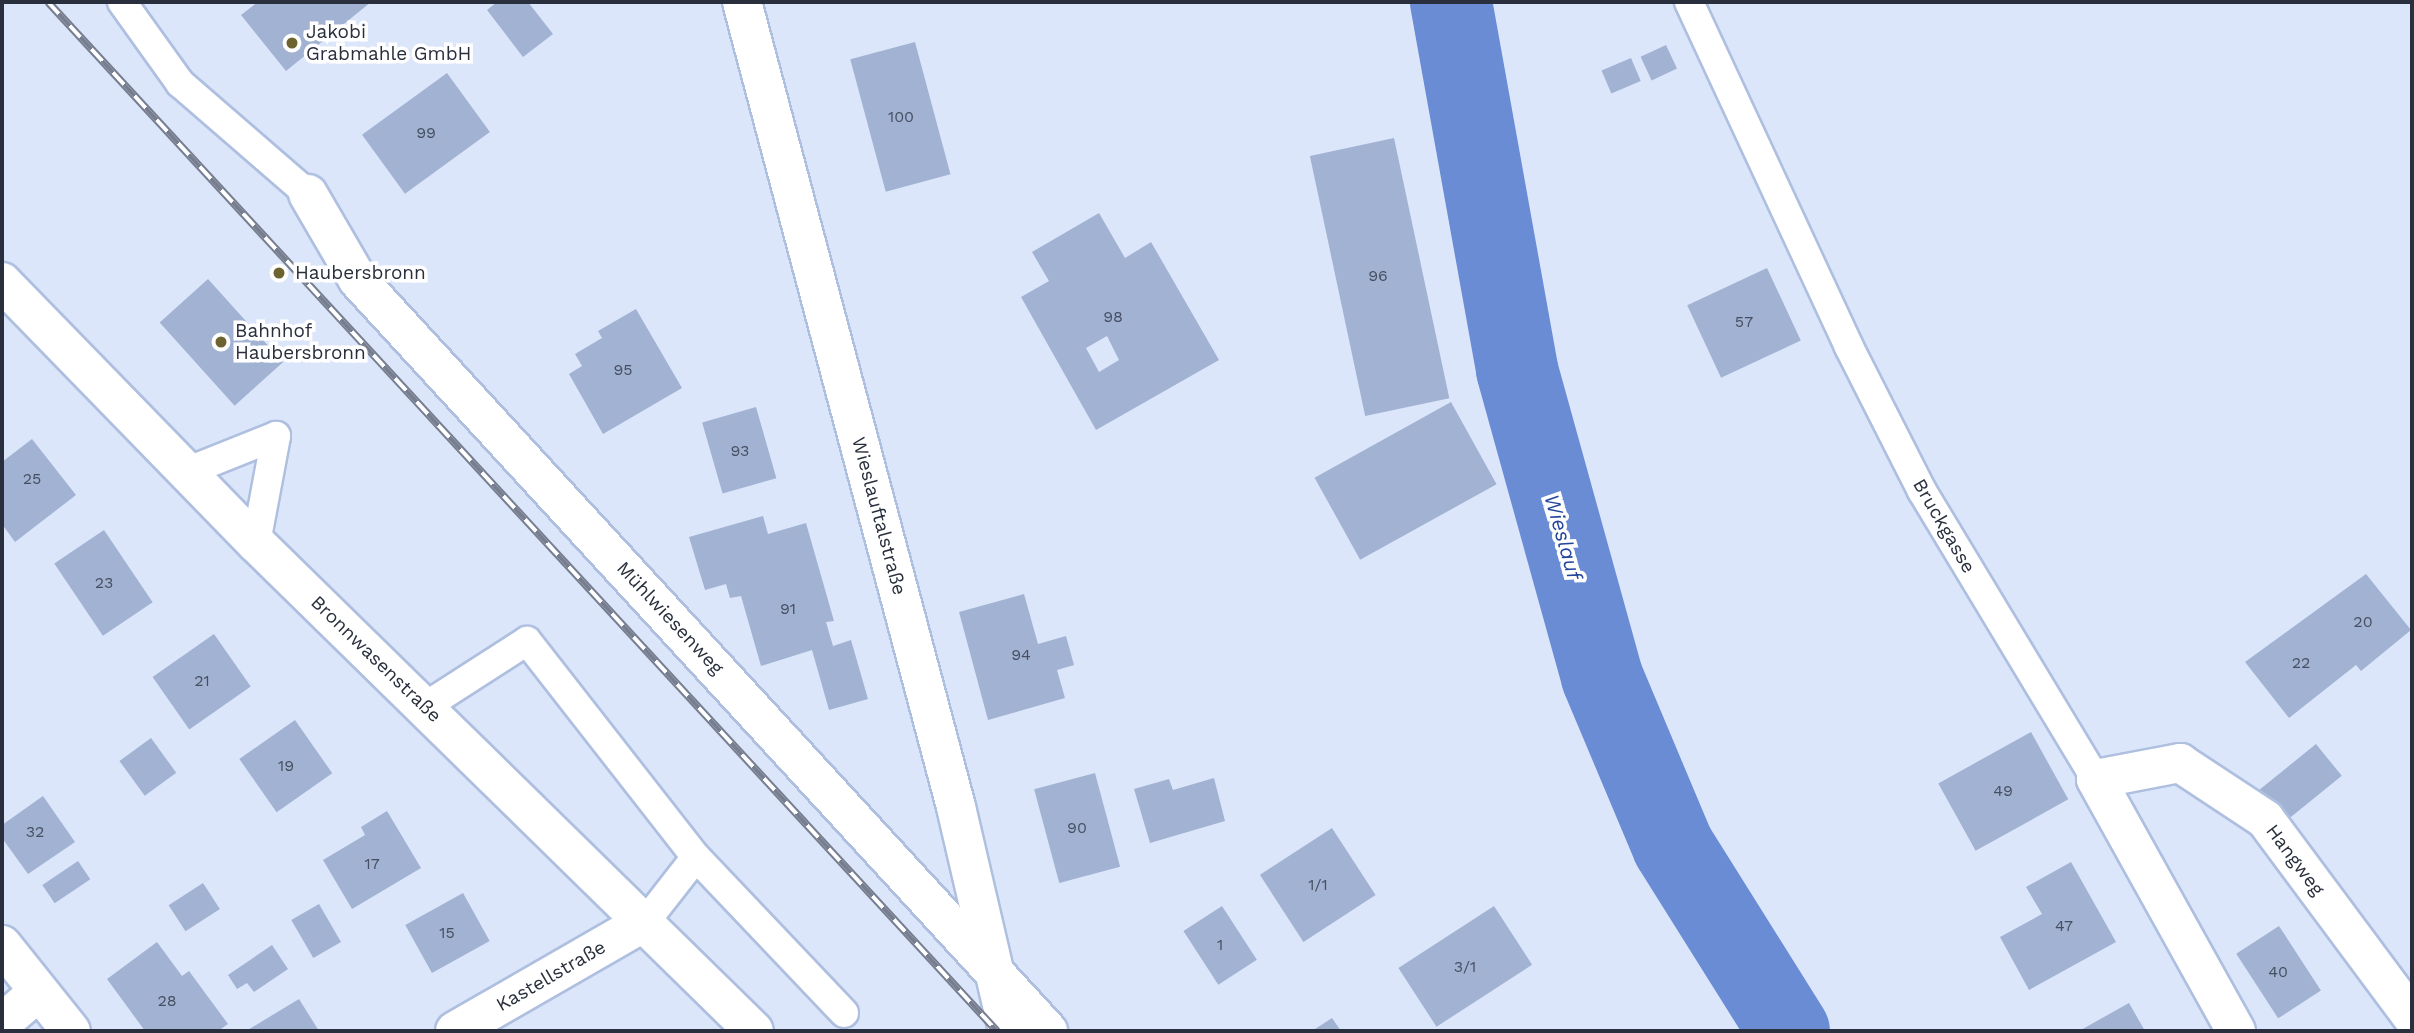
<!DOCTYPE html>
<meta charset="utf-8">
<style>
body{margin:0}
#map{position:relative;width:2414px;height:1033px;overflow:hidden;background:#dce6fb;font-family:"Work Sans",sans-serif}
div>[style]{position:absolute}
.river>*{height:82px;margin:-41px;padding:0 41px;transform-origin:41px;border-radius:41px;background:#6a8cd5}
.building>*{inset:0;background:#a2b2d2;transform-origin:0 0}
.roads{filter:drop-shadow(2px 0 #aebfdf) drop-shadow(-2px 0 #aebfdf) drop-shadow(0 2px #aebfdf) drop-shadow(0 -2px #aebfdf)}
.lane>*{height:28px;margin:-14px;padding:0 14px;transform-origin:14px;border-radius:14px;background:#fff}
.street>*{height:38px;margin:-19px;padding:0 19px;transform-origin:19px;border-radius:19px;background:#fff}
.secondary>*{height:38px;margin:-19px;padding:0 19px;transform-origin:19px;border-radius:19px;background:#fff}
.rail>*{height:8px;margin-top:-4px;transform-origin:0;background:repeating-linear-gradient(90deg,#fff 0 16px,#767e8f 0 32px);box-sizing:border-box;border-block:2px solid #767e8f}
.dots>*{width:19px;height:19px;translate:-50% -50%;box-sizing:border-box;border:4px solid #fff;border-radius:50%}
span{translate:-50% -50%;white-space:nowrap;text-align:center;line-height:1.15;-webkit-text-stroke:7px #fff;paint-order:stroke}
.number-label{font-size:16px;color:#475062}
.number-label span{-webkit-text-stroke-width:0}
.poi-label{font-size:19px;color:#292f3c}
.left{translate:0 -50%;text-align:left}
.street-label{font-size:19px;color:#292f3c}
.water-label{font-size:21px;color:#23459c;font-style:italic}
.frame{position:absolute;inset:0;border:4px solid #292f3c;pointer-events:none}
</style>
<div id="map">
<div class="river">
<div style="left:1451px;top:2px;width:374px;rotate:79.8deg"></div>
<div style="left:1517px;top:370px;width:319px;rotate:74.5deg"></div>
<div style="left:1602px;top:677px;width:183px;rotate:67.2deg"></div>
<div style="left:1673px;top:846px;width:218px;rotate:57.9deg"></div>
</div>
<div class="building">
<div style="clip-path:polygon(258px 2px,371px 2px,286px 71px,241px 15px)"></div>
<div style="clip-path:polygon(497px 2px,528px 2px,553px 34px,523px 57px,487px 10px)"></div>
<div style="left:915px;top:42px;width:137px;height:67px;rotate:75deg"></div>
<div style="left:1666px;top:45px;width:26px;height:28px;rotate:65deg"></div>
<div style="left:1631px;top:58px;width:25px;height:32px;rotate:67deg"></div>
<div style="left:447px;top:73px;width:73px;height:105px;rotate:54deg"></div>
<div style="left:1394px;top:138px;width:266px;height:86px;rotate:78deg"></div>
<div style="clip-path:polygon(evenodd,1099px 213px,1125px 258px,1151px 242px,1219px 360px,1096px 430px,1021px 297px,1049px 281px,1032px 252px,1099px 213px,1107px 336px,1119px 360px,1099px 372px,1086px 348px,1107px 336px)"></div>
<div style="left:1767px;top:268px;width:80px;height:88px;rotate:65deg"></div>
<div style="left:208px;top:279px;width:112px;height:65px;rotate:48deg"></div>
<div style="clip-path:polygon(636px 309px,682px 388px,603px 434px,569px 374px,582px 366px,575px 354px,602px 338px,598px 331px)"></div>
<div style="left:1451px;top:402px;width:94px;height:156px;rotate:61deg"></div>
<div style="left:756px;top:407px;width:74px;height:56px;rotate:74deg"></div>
<div style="clip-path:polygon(32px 439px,76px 495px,15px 542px,2px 524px,2px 462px)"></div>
<div style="clip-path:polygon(763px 516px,768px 534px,806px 523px,834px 621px,826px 622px,833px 646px,851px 640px,868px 699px,829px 710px,812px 650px,761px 666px,741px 596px,730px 598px,726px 584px,705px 590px,689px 537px)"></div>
<div style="left:104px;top:530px;width:87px;height:60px;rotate:56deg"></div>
<div style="clip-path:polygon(2366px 574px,2411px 630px,2361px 671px,2356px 665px,2289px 718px,2245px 662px)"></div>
<div style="clip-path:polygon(1024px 594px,1038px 644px,1066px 636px,1074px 665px,1057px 670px,1065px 698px,988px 720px,959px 612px)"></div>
<div style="left:214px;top:634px;width:64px;height:75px;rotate:55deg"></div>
<div style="left:295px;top:720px;width:65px;height:68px;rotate:55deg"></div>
<div style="left:2031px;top:732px;width:77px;height:106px;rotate:61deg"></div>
<div style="left:151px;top:738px;width:43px;height:39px;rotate:54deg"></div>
<div style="left:2316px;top:744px;width:41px;height:74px;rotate:51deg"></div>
<div style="left:1095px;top:773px;width:97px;height:63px;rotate:75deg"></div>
<div style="clip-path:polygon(1214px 778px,1225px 821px,1150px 843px,1134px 789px,1169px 779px,1173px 790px)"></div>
<div style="clip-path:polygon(43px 796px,75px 842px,28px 874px,2px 838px,2px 825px)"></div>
<div style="clip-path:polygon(387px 811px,421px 868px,352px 909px,323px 860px,365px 835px,361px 827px)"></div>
<div style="left:1332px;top:828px;width:80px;height:86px;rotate:57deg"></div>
<div style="left:78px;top:861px;width:22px;height:43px;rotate:56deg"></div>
<div style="clip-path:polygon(2071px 862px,2116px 942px,2029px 990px,2000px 937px,2042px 914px,2026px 887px)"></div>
<div style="left:203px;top:883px;width:31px;height:41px;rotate:57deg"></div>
<div style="left:463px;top:893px;width:55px;height:66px;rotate:61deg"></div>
<div style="left:319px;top:904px;width:44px;height:32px;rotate:60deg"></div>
<div style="left:1222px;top:906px;width:64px;height:46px;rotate:57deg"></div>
<div style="left:1494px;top:906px;width:70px;height:114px;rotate:57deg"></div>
<div style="left:2279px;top:926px;width:77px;height:51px;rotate:57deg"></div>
<div style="clip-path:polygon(157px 942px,182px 976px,189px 971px,228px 1024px,218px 1031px,145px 1031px,107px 979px)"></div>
<div style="clip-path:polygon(272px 945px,288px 969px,254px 992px,247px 983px,237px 989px,228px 975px)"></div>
<div style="clip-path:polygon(299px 999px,319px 1031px,246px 1031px)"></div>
<div style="clip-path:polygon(2129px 1003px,2145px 1031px,2079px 1031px)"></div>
<div style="clip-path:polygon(1332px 1018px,1341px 1031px,1312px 1031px)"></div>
</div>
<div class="roads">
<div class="lane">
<div style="left:122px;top:2px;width:100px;rotate:54.4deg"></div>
<div style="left:180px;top:83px;width:169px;rotate:40.9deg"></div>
<div style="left:1689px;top:2px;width:380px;rotate:65.1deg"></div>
<div style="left:1849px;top:347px;width:161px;rotate:63.1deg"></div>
<div style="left:1922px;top:491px;width:336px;rotate:58.9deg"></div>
<div style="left:186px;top:472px;width:97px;rotate:-21.8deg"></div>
<div style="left:256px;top:543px;width:109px;rotate:-79.4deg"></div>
<div style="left:426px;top:706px;width:120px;rotate:-32.8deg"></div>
<div style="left:527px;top:641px;width:274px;rotate:52deg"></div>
<div style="left:696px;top:857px;width:215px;rotate:46.5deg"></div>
<div style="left:646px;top:921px;width:81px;rotate:-52deg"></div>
</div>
<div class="street">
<div style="left:308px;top:194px;width:99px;rotate:59.8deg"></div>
<div style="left:358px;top:280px;width:1020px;rotate:47.42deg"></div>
<div style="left:2px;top:282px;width:364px;rotate:45.8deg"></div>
<div style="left:256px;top:543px;width:697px;rotate:44.42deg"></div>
<div style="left:2px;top:945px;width:110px;rotate:51.3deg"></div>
<div style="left:2px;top:1023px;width:48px;rotate:-40.7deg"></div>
<div style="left:455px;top:1031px;width:220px;rotate:-29.9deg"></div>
<div style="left:2236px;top:1031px;width:288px;rotate:-119.1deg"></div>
<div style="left:2096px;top:779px;width:86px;rotate:-10.8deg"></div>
<div style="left:2180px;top:763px;width:102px;rotate:33.4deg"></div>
<div style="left:2265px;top:819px;width:247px;rotate:53.4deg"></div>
</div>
<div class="secondary">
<div style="left:742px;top:2px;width:833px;rotate:75.11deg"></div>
<div style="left:956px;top:807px;width:230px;rotate:76.9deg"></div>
</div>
</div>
<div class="rail">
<div style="left:48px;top:2px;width:1400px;rotate:47.32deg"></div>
</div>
<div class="dots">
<div style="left:292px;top:43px;background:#6d6330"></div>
<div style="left:279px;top:273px;background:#6d6330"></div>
<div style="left:221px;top:342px;background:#6d6330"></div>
</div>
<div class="number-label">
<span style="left:901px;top:117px">100</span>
<span style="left:426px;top:133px">99</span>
<span style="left:1378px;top:276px">96</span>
<span style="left:1113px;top:317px">98</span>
<span style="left:1744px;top:322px">57</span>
<span style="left:623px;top:370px">95</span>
<span style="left:740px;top:451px">93</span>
<span style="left:32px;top:479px">25</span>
<span style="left:104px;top:583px">23</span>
<span style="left:788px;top:609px">91</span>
<span style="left:2363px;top:622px">20</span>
<span style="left:1021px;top:655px">94</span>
<span style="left:2301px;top:663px">22</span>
<span style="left:202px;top:681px">21</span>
<span style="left:286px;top:766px">19</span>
<span style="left:2003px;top:791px">49</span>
<span style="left:1077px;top:828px">90</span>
<span style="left:35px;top:832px">32</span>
<span style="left:372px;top:864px">17</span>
<span style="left:1318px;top:885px">1/1</span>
<span style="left:2064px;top:926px">47</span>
<span style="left:447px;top:933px">15</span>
<span style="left:1220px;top:945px">1</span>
<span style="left:1465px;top:967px">3/1</span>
<span style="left:2278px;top:972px">40</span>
<span style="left:167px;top:1001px">28</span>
</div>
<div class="poi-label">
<span class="left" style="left:306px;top:43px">Jakobi<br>Grabmahle GmbH</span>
<span class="left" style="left:295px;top:273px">Haubersbronn</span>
<span class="left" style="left:235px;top:342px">Bahnhof<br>Haubersbronn</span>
</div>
<div class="street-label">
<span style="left:879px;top:516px;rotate:75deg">Wieslauftalstraße</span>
<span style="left:1944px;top:526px;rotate:60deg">Bruckgasse</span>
<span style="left:670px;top:618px;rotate:47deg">Mühlwiesenweg</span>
<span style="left:376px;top:659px;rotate:44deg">Bronnwasenstraße</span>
<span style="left:2295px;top:860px;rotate:53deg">Hangweg</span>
<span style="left:551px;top:976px;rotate:-30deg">Kastellstraße</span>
</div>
<div class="water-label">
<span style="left:1563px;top:537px;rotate:74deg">Wieslauf</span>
</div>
<div class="frame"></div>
</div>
